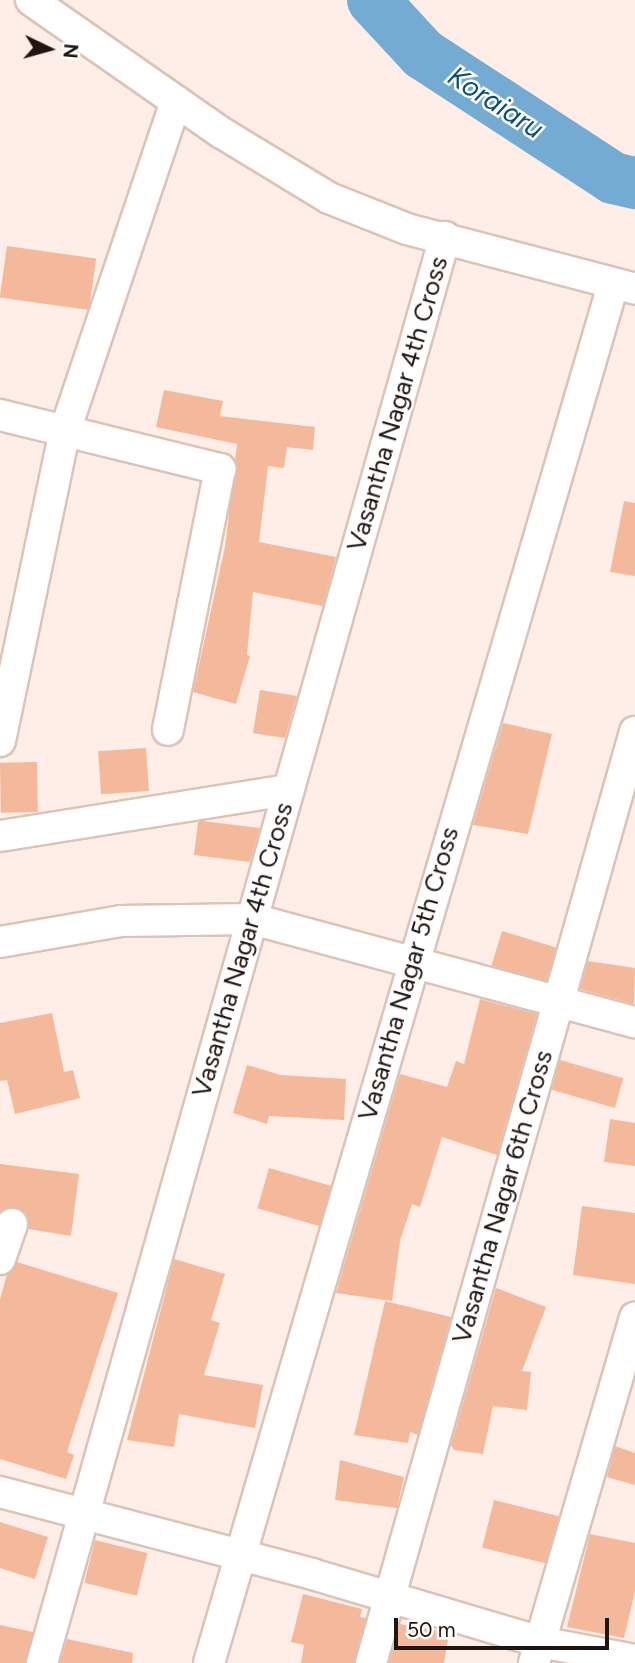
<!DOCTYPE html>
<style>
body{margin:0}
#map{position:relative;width:635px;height:1663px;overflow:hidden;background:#feeee7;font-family:Figtree,sans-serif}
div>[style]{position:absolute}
.river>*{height:52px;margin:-26px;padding:0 26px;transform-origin:26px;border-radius:26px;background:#74abd2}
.building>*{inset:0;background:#f4b99a;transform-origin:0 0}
.roads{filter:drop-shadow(2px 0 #dbc3b6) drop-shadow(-2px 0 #dbc3b6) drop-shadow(0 2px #dbc3b6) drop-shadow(0 -2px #dbc3b6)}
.minor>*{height:30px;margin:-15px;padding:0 15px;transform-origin:15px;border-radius:15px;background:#fff}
span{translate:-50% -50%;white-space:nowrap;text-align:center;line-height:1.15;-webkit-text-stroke:5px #fff;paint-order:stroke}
.street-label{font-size:26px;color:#1f1612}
.water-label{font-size:28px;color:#0b4f75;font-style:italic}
.north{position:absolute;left:14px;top:14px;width:70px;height:70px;-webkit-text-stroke:5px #fff;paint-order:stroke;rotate:95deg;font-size:19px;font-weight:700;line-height:28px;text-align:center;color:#1f1612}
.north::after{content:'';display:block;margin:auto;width:24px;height:32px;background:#1f1612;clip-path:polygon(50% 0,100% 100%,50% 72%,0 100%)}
.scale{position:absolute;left:394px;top:1618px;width:215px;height:32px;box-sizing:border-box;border:4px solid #1f1612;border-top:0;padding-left:9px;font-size:21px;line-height:24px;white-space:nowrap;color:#1f1612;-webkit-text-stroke:5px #fff;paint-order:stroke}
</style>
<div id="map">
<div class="river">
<div style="left:373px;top:0;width:74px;rotate:47.2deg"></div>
<div style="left:423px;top:54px;width:227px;rotate:33.1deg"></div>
<div style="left:613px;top:178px;width:23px;rotate:13deg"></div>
</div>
<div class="building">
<div style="left:7px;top:246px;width:90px;height:52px;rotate:8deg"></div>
<div style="clip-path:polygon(164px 390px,223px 401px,220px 416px,315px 427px,313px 450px,287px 447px,284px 468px,268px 466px,259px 542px,336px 557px,323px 606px,253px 592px,247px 655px,250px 656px,236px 704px,193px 692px,225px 547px,237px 444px,156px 427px)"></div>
<div style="clip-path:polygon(624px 501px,635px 503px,635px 576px,610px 572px)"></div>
<div style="clip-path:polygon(260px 690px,297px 696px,285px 738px,253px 733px)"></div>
<div style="clip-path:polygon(503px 723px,552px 734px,528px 834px,473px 825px)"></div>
<div style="left:146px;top:748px;width:43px;height:48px;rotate:86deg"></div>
<div style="left:37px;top:762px;width:50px;height:37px;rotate:89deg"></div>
<div style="clip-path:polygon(202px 821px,260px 828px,250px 862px,194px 855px,198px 822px)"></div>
<div style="left:502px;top:931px;width:57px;height:36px;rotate:17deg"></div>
<div style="clip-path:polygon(588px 961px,635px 968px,634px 1004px,580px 989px)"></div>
<div style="clip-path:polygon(480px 999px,537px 1014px,497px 1155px,442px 1137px,420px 1207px,412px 1204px,400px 1241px,392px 1301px,336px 1293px,400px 1074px,447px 1087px,456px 1061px,464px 1064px)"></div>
<div style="clip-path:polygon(52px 1013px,64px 1072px,73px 1070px,80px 1098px,15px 1114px,7px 1080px,0 1081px,0 1023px)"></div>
<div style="left:560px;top:1060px;width:66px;height:31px;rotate:16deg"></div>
<div style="clip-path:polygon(247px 1065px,281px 1075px,346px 1079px,344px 1120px,269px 1116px,267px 1124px,233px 1113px)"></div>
<div style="clip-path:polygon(610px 1119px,635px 1123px,635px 1166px,604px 1162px)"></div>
<div style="clip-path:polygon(0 1164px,79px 1174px,71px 1236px,29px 1229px,29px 1220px,18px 1208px,0 1211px)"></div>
<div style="left:269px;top:1168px;width:65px;height:42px;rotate:16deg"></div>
<div style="clip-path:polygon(582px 1206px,635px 1213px,635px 1284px,573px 1275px)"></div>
<div style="clip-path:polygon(174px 1259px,225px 1274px,211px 1320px,220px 1323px,204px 1375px,263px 1385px,255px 1428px,179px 1414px,174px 1447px,127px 1440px)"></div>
<div style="clip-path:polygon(17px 1262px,118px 1293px,67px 1452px,74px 1455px,66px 1479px,0 1459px,0 1300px,7px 1274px)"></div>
<div style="clip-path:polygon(496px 1288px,546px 1307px,522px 1371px,531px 1372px,527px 1410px,493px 1406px,483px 1454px,454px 1450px,451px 1445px)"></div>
<div style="clip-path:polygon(385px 1301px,451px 1317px,418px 1435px,410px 1432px,408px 1443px,354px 1435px)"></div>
<div style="clip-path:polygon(615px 1446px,635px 1453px,635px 1485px,607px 1477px)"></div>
<div style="clip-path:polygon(340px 1460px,404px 1477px,397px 1508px,335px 1500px)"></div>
<div style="left:494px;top:1500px;width:67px;height:49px;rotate:14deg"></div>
<div style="clip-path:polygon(0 1522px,48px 1537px,35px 1579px,0 1568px)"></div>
<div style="clip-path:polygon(590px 1534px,635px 1543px,635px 1591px,624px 1638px,567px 1627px)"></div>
<div style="left:95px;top:1540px;width:54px;height:44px;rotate:14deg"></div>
<div style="clip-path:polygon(303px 1594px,362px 1609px,360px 1617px,366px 1618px,354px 1663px,301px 1663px,304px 1645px,291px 1642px)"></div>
<div style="clip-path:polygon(400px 1624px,449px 1633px,444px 1663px,389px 1663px)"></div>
<div style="clip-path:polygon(0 1625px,33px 1632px,25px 1663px,0 1663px)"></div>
<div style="clip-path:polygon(67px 1639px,133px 1653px,132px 1663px,60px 1663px)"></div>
</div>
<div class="roads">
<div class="minor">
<div style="left:31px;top:0;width:233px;rotate:34.9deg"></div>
<div style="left:222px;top:133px;width:125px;rotate:31.3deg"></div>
<div style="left:329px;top:198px;width:84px;rotate:21.7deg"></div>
<div style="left:407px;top:229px;width:236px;rotate:14.7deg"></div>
<div style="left:0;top:415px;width:227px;rotate:13.8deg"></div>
<div style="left:220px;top:469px;width:266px;rotate:101.3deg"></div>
<div style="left:0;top:741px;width:317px;rotate:-78.2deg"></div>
<div style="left:65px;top:431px;width:348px;rotate:-71.4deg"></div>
<div style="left:0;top:836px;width:292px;rotate:-9.1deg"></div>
<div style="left:0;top:942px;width:123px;rotate:-9.8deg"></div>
<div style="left:121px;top:921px;width:131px;rotate:-0.9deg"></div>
<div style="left:252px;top:919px;width:397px;rotate:15.1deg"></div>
<div style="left:0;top:1259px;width:37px;rotate:-71deg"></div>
<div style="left:0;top:1492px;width:323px;rotate:14.7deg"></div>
<div style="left:312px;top:1574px;width:238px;rotate:16.6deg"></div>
<div style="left:540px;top:1642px;width:97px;rotate:10.7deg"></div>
<div style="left:42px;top:1663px;width:1482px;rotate:-74.22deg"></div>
<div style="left:209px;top:1663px;width:1436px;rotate:-73.66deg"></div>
<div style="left:371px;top:1663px;width:968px;rotate:-74.17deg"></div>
<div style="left:534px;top:1663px;width:360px;rotate:-73.7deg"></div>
</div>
</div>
<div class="street-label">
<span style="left:398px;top:404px;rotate:-74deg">Vasantha Nagar 4th Cross</span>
<span style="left:243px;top:950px;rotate:-74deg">Vasantha Nagar 4th Cross</span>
<span style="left:409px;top:974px;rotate:-74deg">Vasantha Nagar 5th Cross</span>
<span style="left:503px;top:1197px;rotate:-74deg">Vasantha Nagar 6th Cross</span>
</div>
<div class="water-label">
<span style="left:496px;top:102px;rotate:33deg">Koraiaru</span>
</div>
<div class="north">N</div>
<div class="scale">50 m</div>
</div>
